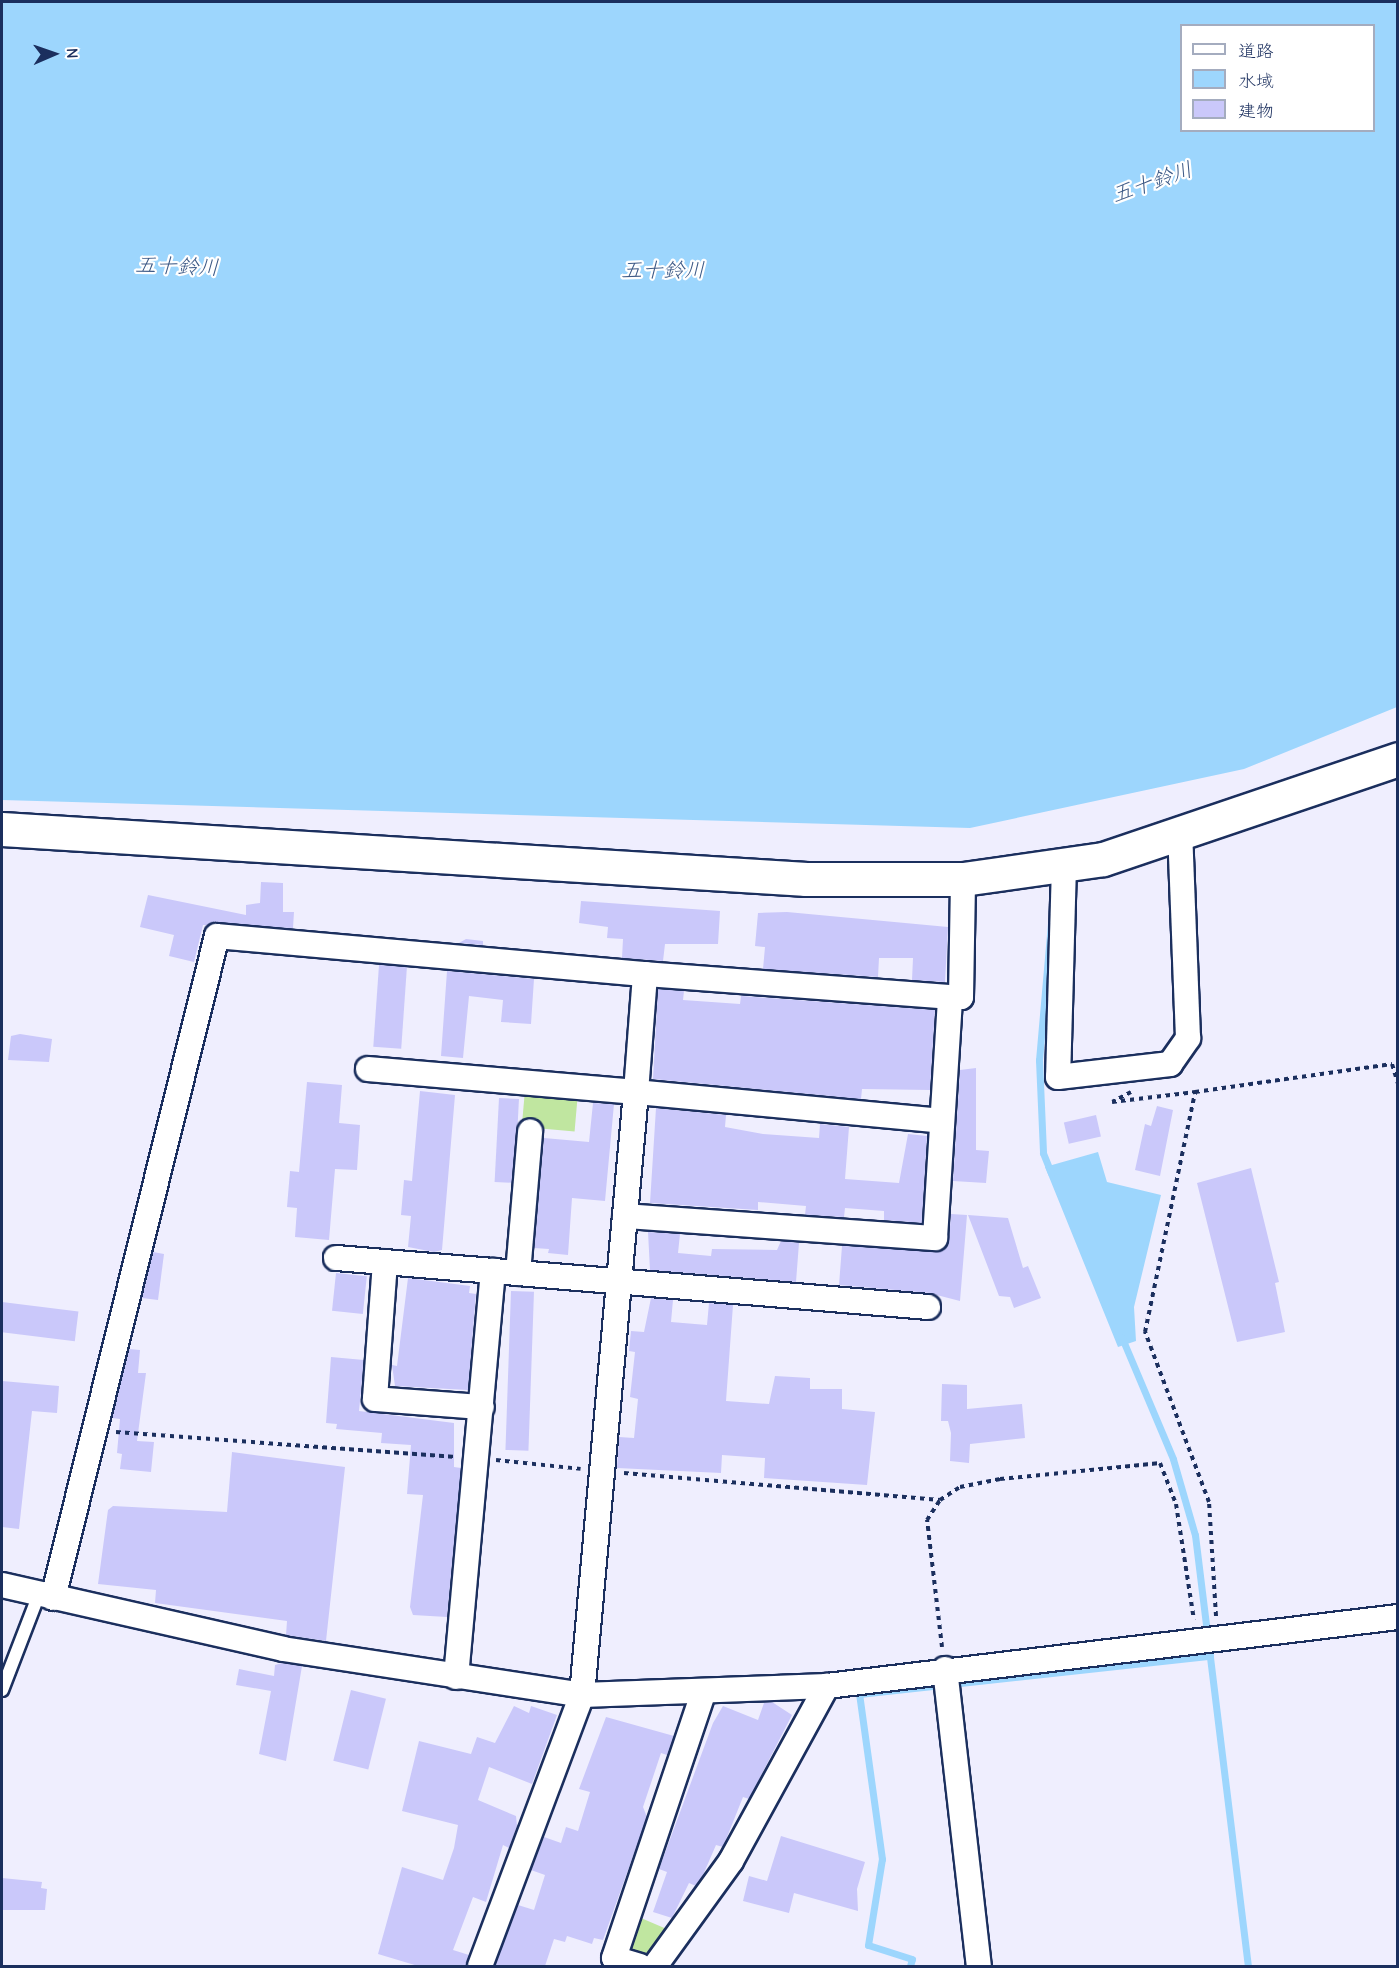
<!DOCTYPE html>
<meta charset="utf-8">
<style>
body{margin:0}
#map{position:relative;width:1399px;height:1968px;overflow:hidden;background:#efeefe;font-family:"Comic Neue","Klee One",sans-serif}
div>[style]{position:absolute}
.green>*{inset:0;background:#c0e6a0;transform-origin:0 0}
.water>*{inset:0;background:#9dd6fd}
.stream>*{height:7px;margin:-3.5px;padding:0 3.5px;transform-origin:3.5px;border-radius:3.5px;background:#9dd6fd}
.building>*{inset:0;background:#cac8fa;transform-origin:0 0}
.path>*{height:4px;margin-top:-2px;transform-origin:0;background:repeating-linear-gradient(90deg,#1b2f5e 0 4.5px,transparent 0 9px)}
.roads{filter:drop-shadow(2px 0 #1b2f5e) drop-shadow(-2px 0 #1b2f5e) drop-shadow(0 2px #1b2f5e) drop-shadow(0 -2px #1b2f5e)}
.lane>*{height:12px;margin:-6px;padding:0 6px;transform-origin:6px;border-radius:6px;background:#fff}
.street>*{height:24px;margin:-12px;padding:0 12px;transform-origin:12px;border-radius:12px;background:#fff}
.secondary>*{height:33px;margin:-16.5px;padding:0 16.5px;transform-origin:16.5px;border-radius:16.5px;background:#fff}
span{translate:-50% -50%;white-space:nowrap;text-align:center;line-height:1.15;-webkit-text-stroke:4.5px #fff;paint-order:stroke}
.water-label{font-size:21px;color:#3c5986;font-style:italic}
.frame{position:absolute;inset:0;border:3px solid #1b2f5e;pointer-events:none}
.legend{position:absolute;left:1180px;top:24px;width:195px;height:108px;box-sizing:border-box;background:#fff;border:2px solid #a4acbf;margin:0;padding:8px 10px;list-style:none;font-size:18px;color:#1b2f5e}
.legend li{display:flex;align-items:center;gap:12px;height:30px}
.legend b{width:30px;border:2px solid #a4acbf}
.north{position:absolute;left:24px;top:24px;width:60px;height:60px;-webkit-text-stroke:4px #fff;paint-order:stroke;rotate:88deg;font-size:16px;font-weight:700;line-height:24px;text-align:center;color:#1b2f5e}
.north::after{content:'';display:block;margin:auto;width:21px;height:27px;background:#1b2f5e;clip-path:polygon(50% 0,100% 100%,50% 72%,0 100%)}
</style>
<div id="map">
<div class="green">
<div style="left:525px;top:1090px;width:53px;height:37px;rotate:5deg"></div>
<div style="clip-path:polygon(634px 1915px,669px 1930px,648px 1965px,624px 1947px)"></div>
</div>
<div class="water">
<div style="clip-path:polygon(evenodd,2px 2px,1397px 2px,1397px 707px,1244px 769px,970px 828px,2px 800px,2px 2px,1182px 26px,1374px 26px,1374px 130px,1182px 130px,1182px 26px)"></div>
<div style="clip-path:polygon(1098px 1152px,1107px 1182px,1161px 1195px,1134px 1307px,1136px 1341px,1118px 1347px,1045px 1167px)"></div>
</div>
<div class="stream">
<div style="left:1051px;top:923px;width:138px;rotate:95deg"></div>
<div style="left:1039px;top:1060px;width:93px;rotate:87.5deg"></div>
<div style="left:1043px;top:1153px;width:22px;rotate:68deg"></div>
<div style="left:1122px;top:1338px;width:131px;rotate:67.1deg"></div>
<div style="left:1173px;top:1459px;width:79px;rotate:73.9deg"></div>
<div style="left:1195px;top:1535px;width:434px;rotate:83deg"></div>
<div style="left:910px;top:1966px;width:7px;rotate:-74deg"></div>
<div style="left:912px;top:1959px;width:46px;rotate:-162.3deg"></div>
<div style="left:868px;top:1945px;width:87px;rotate:-80.8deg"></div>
<div style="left:882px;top:1859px;width:167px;rotate:-97.9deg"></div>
<div style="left:859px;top:1694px;width:353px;rotate:-6.2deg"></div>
</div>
<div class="building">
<div style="clip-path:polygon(261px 882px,283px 883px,283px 912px,294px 912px,293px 928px,203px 925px,194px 962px,169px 956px,174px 935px,140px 927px,148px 895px,246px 915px,246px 905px,260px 903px)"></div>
<div style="clip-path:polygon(581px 901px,720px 911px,718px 944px,665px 944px,663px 961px,622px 958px,623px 939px,607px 938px,608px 927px,579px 923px)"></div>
<div style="clip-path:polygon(787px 912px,948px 927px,945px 982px,912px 980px,913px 958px,879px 958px,878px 977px,763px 969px,765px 947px,755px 946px,758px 913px)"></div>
<div style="clip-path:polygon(466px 939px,483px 941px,483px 945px,459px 943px)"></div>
<div style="left:379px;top:965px;width:28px;height:82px;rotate:4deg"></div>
<div style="clip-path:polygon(447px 971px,534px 979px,531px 1024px,501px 1022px,503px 1000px,469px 996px,463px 1058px,441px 1056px)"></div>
<div style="clip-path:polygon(658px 989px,684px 991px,683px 1000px,740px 1004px,741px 996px,935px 1010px,930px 1090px,862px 1089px,861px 1099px,653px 1079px)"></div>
<div style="clip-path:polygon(20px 1034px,52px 1039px,49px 1062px,8px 1060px,11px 1036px)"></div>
<div style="clip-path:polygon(976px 1068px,976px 1150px,989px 1151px,986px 1183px,953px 1181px,960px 1070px)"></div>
<div style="clip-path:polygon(307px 1082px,342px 1085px,339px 1123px,360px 1125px,357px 1170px,335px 1169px,329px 1240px,295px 1237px,297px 1208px,287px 1207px,290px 1171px,299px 1172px)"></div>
<div style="clip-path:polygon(420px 1091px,455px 1095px,442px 1250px,434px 1252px,408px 1247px,411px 1216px,401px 1215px,404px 1180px,412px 1181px)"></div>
<div style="left:499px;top:1098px;width:20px;height:84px;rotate:3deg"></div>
<div style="clip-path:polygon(593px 1103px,614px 1104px,605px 1201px,572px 1198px,568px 1255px,548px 1253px,549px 1249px,534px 1248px,544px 1138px,589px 1142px)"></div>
<div style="clip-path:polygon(1157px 1106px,1173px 1110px,1160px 1176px,1135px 1170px,1145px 1124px,1151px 1126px)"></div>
<div style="clip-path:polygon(656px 1108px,726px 1115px,725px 1127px,763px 1134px,819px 1138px,820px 1124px,849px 1127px,845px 1179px,899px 1183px,908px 1134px,927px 1136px,922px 1223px,884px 1220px,884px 1211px,845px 1208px,844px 1217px,805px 1215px,806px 1206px,758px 1202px,758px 1210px,650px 1203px)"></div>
<div style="left:1096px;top:1115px;width:22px;height:33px;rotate:77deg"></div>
<div style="clip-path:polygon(1251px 1168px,1279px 1282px,1275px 1283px,1285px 1332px,1237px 1342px,1197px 1183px)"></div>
<div style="clip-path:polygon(951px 1214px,967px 1215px,960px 1301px,929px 1293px,839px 1285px,842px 1246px,941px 1251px,949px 1239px)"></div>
<div style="clip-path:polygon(968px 1215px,1008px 1218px,1023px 1268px,1028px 1266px,1041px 1298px,1014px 1308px,1010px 1297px,999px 1296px)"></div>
<div style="clip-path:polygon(648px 1232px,680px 1234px,678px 1253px,711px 1256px,712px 1249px,777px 1250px,781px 1241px,799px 1243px,796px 1282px,650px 1270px)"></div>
<div style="clip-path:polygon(153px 1252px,164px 1254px,158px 1300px,142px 1298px)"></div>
<div style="left:336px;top:1273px;width:31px;height:38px;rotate:6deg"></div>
<div style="clip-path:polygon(408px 1278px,470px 1286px,469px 1293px,476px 1294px,468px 1390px,395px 1386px,392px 1365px,397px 1366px)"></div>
<div style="left:511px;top:1291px;width:23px;height:159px;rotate:2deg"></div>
<div style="clip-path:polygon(651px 1298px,673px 1300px,671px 1322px,707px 1325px,709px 1303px,733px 1305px,726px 1401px,769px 1404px,775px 1376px,810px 1378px,810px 1389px,842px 1389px,842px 1409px,875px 1412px,867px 1485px,764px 1478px,765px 1458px,722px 1455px,721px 1473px,617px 1468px,619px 1437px,634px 1438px,638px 1399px,630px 1397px,635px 1352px,629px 1351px,631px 1331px,644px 1332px)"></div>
<div style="left:2px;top:1302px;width:77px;height:30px;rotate:7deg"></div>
<div style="clip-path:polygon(129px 1349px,140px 1350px,138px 1373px,146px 1373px,137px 1441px,154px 1442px,151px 1472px,120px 1469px,122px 1454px,117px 1453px,120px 1419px,112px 1418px)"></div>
<div style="clip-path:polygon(331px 1357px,364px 1360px,359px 1411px,454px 1423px,454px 1467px,461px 1468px,447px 1617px,413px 1615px,410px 1607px,423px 1495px,407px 1494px,411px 1445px,381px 1443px,382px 1433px,336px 1429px,337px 1424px,326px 1423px)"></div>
<div style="clip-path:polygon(2px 1381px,59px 1386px,57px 1413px,32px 1411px,19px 1529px,2px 1527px)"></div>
<div style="clip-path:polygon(942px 1384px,967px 1385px,967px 1409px,1022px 1404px,1025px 1438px,970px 1444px,969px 1463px,950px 1461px,951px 1433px,948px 1421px,941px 1421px)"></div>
<div style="clip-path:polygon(232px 1452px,345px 1467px,326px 1641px,286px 1635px,287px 1621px,155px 1603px,156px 1590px,98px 1584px,108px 1510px,113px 1506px,227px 1512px)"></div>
<div style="clip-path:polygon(282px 1663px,302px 1666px,286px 1761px,259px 1754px,271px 1691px,236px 1685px,239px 1669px,274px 1676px,275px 1665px)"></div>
<div style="left:351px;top:1690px;width:36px;height:73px;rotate:14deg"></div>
<div style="clip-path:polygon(772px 1702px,792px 1715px,749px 1799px,743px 1797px,723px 1847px,716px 1845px,703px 1875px,696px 1886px,689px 1883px,672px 1918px,653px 1912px,667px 1872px,659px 1869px,713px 1723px,723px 1706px,758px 1720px,764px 1703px)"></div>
<div style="clip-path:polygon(514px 1706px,529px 1713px,531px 1706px,557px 1715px,532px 1784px,489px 1767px,478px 1800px,516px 1816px,517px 1826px,509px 1848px,503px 1845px,486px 1902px,473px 1897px,453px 1950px,469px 1955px,466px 1966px,418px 1966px,378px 1954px,402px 1867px,443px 1880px,454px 1848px,458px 1825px,402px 1811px,419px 1741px,471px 1754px,477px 1737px,495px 1743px)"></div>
<div style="clip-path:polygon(606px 1717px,674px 1736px,667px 1755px,661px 1753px,643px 1807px,647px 1817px,603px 1940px,594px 1938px,592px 1944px,567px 1936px,565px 1942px,554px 1939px,545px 1966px,495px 1966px,518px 1905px,534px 1910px,545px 1875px,531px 1870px,544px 1837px,561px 1843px,566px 1827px,578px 1831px,590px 1792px,579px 1789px)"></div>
<div style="clip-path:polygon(781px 1836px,865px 1862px,857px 1889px,858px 1911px,794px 1893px,789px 1913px,743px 1901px,749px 1876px,767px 1881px)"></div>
<div style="clip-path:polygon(2px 1878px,42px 1882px,41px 1888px,47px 1889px,45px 1910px,2px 1910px)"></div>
</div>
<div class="path">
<div style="left:1131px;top:1092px;width:21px;rotate:152deg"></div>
<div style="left:1112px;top:1102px;width:84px;rotate:-6.9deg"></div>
<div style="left:116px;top:1432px;width:341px;rotate:4.2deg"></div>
<div style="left:496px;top:1460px;width:85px;rotate:6deg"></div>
<div style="left:624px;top:1473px;width:317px;rotate:4.9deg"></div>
<div style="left:1216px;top:1616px;width:114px;rotate:-93.5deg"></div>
<div style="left:1209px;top:1502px;width:182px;rotate:-110.6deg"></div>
<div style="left:1145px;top:1332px;width:245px;rotate:-78.2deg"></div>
<div style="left:1195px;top:1092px;width:199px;rotate:-8.1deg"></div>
<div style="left:1392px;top:1064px;width:21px;rotate:73deg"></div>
<div style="left:942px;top:1647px;width:128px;rotate:-96.7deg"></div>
<div style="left:927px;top:1520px;width:24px;rotate:-57deg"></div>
<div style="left:940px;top:1500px;width:24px;rotate:-33deg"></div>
<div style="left:960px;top:1487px;width:41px;rotate:-11.3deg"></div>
<div style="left:1000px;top:1479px;width:161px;rotate:-5.7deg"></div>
<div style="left:1160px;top:1463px;width:44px;rotate:68.7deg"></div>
<div style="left:1176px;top:1504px;width:117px;rotate:81.2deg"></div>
</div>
<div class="roads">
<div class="lane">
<div style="left:2px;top:1690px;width:103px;rotate:-68.9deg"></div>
</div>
<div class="street">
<div style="left:1064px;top:865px;width:212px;rotate:91.6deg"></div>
<div style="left:1058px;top:1077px;width:113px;rotate:-6.6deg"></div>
<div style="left:1170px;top:1064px;width:32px;rotate:-55deg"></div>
<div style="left:1188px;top:1038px;width:205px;rotate:-92.2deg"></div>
<div style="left:368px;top:1069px;width:269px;rotate:4.9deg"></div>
<div style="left:636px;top:1092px;width:118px;rotate:-85.6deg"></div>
<div style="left:645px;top:974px;width:306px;rotate:4.3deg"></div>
<div style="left:625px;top:1216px;width:311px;rotate:4.1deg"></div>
<div style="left:935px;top:1238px;width:241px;rotate:-86.4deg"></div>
<div style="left:950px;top:997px;width:11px"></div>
<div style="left:961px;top:997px;width:118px;rotate:-89deg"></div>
<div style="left:336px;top:1258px;width:594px;rotate:4.73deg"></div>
<div style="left:385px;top:1262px;width:137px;rotate:94.2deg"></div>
<div style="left:375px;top:1399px;width:107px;rotate:4.3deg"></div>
<div style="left:518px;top:1273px;width:142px;rotate:-85.1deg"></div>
<div style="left:2px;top:1585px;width:288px;rotate:12.8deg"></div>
<div style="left:283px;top:1649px;width:303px;rotate:8.7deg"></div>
<div style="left:582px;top:1695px;width:245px;rotate:-2.1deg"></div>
<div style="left:827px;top:1686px;width:575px;rotate:-6.89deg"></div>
<div style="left:53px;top:1598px;width:682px;rotate:-76.09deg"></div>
<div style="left:217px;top:936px;width:430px;rotate:5.1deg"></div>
<div style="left:945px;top:1669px;width:299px;rotate:83.5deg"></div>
<div style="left:456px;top:1677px;width:408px;rotate:-84.8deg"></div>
<div style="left:480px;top:1966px;width:290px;rotate:-69.4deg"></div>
<div style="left:582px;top:1695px;width:605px;rotate:-84.88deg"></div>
<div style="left:636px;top:1092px;width:306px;rotate:5.4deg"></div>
<div style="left:640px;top:1966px;width:27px;rotate:-163deg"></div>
<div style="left:614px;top:1958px;width:279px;rotate:-71.4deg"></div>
<div style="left:655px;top:1966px;width:130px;rotate:-54.1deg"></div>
<div style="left:731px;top:1861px;width:200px;rotate:-61.3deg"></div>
</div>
<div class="secondary">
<div style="left:2px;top:829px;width:806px;rotate:3.56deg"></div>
<div style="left:806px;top:879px;width:157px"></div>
<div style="left:963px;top:879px;width:141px;rotate:-8.1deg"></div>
<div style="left:1103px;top:859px;width:311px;rotate:-18.7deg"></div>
</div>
</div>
<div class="water-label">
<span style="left:1152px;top:182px;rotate:-19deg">五十鈴川</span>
<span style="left:177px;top:266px;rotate:2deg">五十鈴川</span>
<span style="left:663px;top:270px">五十鈴川</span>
</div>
<div class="frame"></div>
<ul class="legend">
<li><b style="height:8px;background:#fff"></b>道路</li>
<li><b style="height:16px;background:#9dd6fd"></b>水域</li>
<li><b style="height:16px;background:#cac8fa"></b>建物</li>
</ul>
<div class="north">N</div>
</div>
